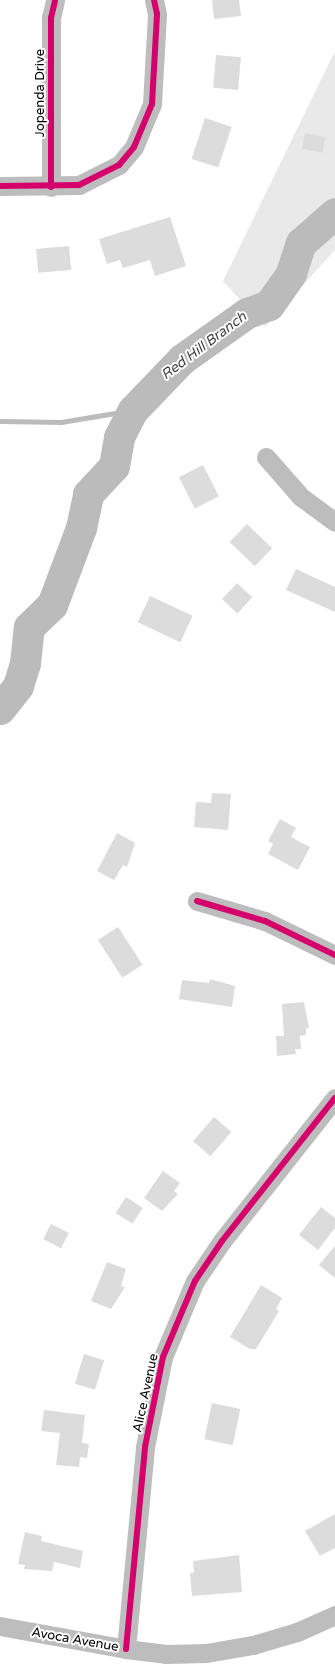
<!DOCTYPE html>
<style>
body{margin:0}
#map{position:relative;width:335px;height:1669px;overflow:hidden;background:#fff;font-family:"Varela Round",sans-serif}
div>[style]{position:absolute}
.green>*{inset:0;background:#e9e9e9}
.stream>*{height:5px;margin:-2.5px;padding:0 2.5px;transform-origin:2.5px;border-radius:2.5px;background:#bbb}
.river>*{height:31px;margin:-15.5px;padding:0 15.5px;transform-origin:15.5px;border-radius:15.5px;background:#bbb}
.building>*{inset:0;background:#dcdcdc;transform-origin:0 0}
.minor>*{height:19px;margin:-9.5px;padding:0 9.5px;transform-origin:9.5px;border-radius:9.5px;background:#bdbdbd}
.cycleway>*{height:6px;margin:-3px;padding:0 3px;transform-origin:3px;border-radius:3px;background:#d6006c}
span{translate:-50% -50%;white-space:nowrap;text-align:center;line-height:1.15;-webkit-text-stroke:4px #fff;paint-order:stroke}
.street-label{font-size:13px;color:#000}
.water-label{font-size:14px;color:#3f3f3f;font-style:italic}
</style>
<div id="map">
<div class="green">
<div style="clip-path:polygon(335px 51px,335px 250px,265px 327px,223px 281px)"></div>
</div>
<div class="stream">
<div style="left:0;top:421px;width:61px;rotate:0.9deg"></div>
<div style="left:61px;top:422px;width:73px;rotate:-9.5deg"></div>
</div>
<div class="river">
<div style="left:0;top:709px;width:29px;rotate:-52deg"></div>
<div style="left:18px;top:686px;width:24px;rotate:-73deg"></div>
<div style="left:25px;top:663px;width:36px;rotate:-84deg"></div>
<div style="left:29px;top:627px;width:32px;rotate:-44deg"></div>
<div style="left:52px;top:605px;width:82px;rotate:-69.4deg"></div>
<div style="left:81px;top:528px;width:35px;rotate:-78deg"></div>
<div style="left:88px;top:494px;width:38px;rotate:-47deg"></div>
<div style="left:114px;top:466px;width:29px;rotate:-80deg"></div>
<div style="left:119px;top:437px;width:30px;rotate:-63deg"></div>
<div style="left:133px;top:410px;width:71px;rotate:-46.1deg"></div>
<div style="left:182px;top:359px;width:80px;rotate:-35.3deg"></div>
<div style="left:247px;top:313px;width:23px;rotate:-20deg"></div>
<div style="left:269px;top:305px;width:39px;rotate:-55deg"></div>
<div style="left:291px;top:273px;width:32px;rotate:-72deg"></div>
<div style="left:301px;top:243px;width:45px;rotate:-41.4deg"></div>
</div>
<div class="building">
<div style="clip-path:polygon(212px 0,239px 0,241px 16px,214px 19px)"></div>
<div style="left:216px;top:55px;width:25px;height:33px;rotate:5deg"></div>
<div style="left:205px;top:118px;width:28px;height:43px;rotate:18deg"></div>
<div style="left:305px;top:133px;width:21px;height:16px;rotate:11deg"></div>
<div style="clip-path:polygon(170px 217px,186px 266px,155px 276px,150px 260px,123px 268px,120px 260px,107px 264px,99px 239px)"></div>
<div style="left:69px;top:246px;width:24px;height:33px;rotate:85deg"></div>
<div style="left:203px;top:465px;width:35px;height:27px;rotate:63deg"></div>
<div style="left:247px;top:524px;width:35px;height:25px;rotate:44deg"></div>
<div style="clip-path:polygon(296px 569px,335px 587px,335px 612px,286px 590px)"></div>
<div style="left:237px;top:583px;width:21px;height:22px;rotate:43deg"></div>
<div style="left:150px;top:596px;width:47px;height:29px;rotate:25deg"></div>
<div style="clip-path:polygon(212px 793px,231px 794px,228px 830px,194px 827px,196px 802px,211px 803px)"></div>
<div style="clip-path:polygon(280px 819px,296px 828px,291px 837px,310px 847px,298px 870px,268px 854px,273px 844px,268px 841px)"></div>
<div style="clip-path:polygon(117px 833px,135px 843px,127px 867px,123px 865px,114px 880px,97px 871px)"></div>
<div style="left:118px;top:927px;width:45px;height:24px;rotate:57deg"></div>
<div style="clip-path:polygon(210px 979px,235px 986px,232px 1007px,179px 999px,182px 980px,209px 983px)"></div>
<div style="clip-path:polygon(304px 1002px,309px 1028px,306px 1028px,306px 1035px,300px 1036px,301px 1049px,295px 1049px,296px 1054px,277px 1056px,276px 1036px,284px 1036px,282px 1004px)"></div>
<div style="left:214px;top:1117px;width:23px;height:32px;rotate:41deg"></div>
<div style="clip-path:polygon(163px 1171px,180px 1183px,174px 1191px,178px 1194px,162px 1211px,144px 1198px)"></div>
<div style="left:126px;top:1197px;width:20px;height:19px;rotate:33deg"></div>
<div style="clip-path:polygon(321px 1207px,335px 1218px,335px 1228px,318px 1250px,299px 1235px)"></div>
<div style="left:51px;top:1224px;width:20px;height:17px;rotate:27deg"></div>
<div style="clip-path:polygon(335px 1246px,335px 1278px,319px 1265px)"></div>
<div style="clip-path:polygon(107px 1262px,126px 1269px,121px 1286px,125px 1287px,111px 1309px,91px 1301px)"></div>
<div style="clip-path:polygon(261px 1285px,282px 1298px,276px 1309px,279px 1311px,256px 1349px,250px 1349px,230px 1337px)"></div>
<div style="left:84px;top:1354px;width:21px;height:31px;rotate:17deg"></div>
<div style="left:212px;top:1403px;width:29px;height:37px;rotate:12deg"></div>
<div style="clip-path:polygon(44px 1410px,85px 1415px,82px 1443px,89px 1444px,87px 1458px,80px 1457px,79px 1467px,56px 1465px,60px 1433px,41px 1431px)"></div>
<div style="clip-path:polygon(335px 1514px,335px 1548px,320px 1556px,305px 1531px)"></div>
<div style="clip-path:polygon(25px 1532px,42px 1536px,41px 1541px,83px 1551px,80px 1568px,54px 1562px,52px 1571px,24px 1569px,25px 1565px,18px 1564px)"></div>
<div style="clip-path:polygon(239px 1555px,242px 1592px,192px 1596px,190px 1573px,194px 1573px,193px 1561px)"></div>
</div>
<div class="minor">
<div style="left:0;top:186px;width:79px;rotate:-0.7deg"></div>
<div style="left:79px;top:185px;width:45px;rotate:-26.6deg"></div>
<div style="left:119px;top:165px;width:23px;rotate:-50deg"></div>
<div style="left:134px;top:147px;width:47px;rotate:-67.3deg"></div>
<div style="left:152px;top:104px;width:90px;rotate:-86.8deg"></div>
<div style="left:157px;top:14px;width:14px;rotate:-102deg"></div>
<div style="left:51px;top:187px;width:169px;rotate:-90deg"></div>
<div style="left:51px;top:18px;width:18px;rotate:-77deg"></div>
<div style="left:266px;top:457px;width:53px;rotate:48.8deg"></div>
<div style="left:301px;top:497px;width:42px;rotate:36.3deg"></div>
<div style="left:197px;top:901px;width:71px;rotate:16.4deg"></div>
<div style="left:265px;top:921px;width:78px;rotate:25.9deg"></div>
<div style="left:0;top:1626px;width:128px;rotate:10.3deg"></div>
<div style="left:126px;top:1649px;width:40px;rotate:7.1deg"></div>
<div style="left:166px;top:1654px;width:40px;rotate:-1.4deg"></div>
<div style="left:206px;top:1653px;width:48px;rotate:-9.7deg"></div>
<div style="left:253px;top:1645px;width:46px;rotate:-16.5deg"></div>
<div style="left:297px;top:1632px;width:42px;rotate:-24.1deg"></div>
<div style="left:126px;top:1649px;width:203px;rotate:-84.6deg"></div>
<div style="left:145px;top:1447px;width:92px;rotate:-78.7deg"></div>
<div style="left:163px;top:1357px;width:82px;rotate:-67.2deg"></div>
<div style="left:195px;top:1281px;width:48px;rotate:-56deg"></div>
<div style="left:222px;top:1241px;width:182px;rotate:-51.7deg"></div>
</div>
<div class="cycleway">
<div style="left:0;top:186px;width:79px;rotate:-0.7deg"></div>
<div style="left:79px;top:185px;width:45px;rotate:-26.6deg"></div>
<div style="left:119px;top:165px;width:23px;rotate:-50deg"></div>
<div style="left:134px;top:147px;width:47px;rotate:-67.3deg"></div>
<div style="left:152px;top:104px;width:90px;rotate:-86.8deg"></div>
<div style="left:157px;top:14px;width:14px;rotate:-102deg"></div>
<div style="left:51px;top:187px;width:169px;rotate:-90deg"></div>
<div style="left:51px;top:18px;width:18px;rotate:-77deg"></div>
<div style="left:197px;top:901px;width:71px;rotate:16.4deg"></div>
<div style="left:265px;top:921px;width:78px;rotate:25.9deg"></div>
<div style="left:126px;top:1649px;width:203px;rotate:-84.6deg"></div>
<div style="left:145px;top:1447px;width:92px;rotate:-78.7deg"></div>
<div style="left:163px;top:1357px;width:82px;rotate:-67.2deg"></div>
<div style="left:195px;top:1281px;width:48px;rotate:-56deg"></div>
<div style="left:222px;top:1241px;width:182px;rotate:-51.7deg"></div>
</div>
<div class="street-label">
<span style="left:40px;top:93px;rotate:-90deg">Jopenda Drive</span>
<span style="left:146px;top:1393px;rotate:-78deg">Alice Avenue</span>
<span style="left:75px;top:1640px;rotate:10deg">Avoca Avenue</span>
</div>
<div class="water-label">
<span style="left:204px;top:346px;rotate:-37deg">Red Hill Branch</span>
</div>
</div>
